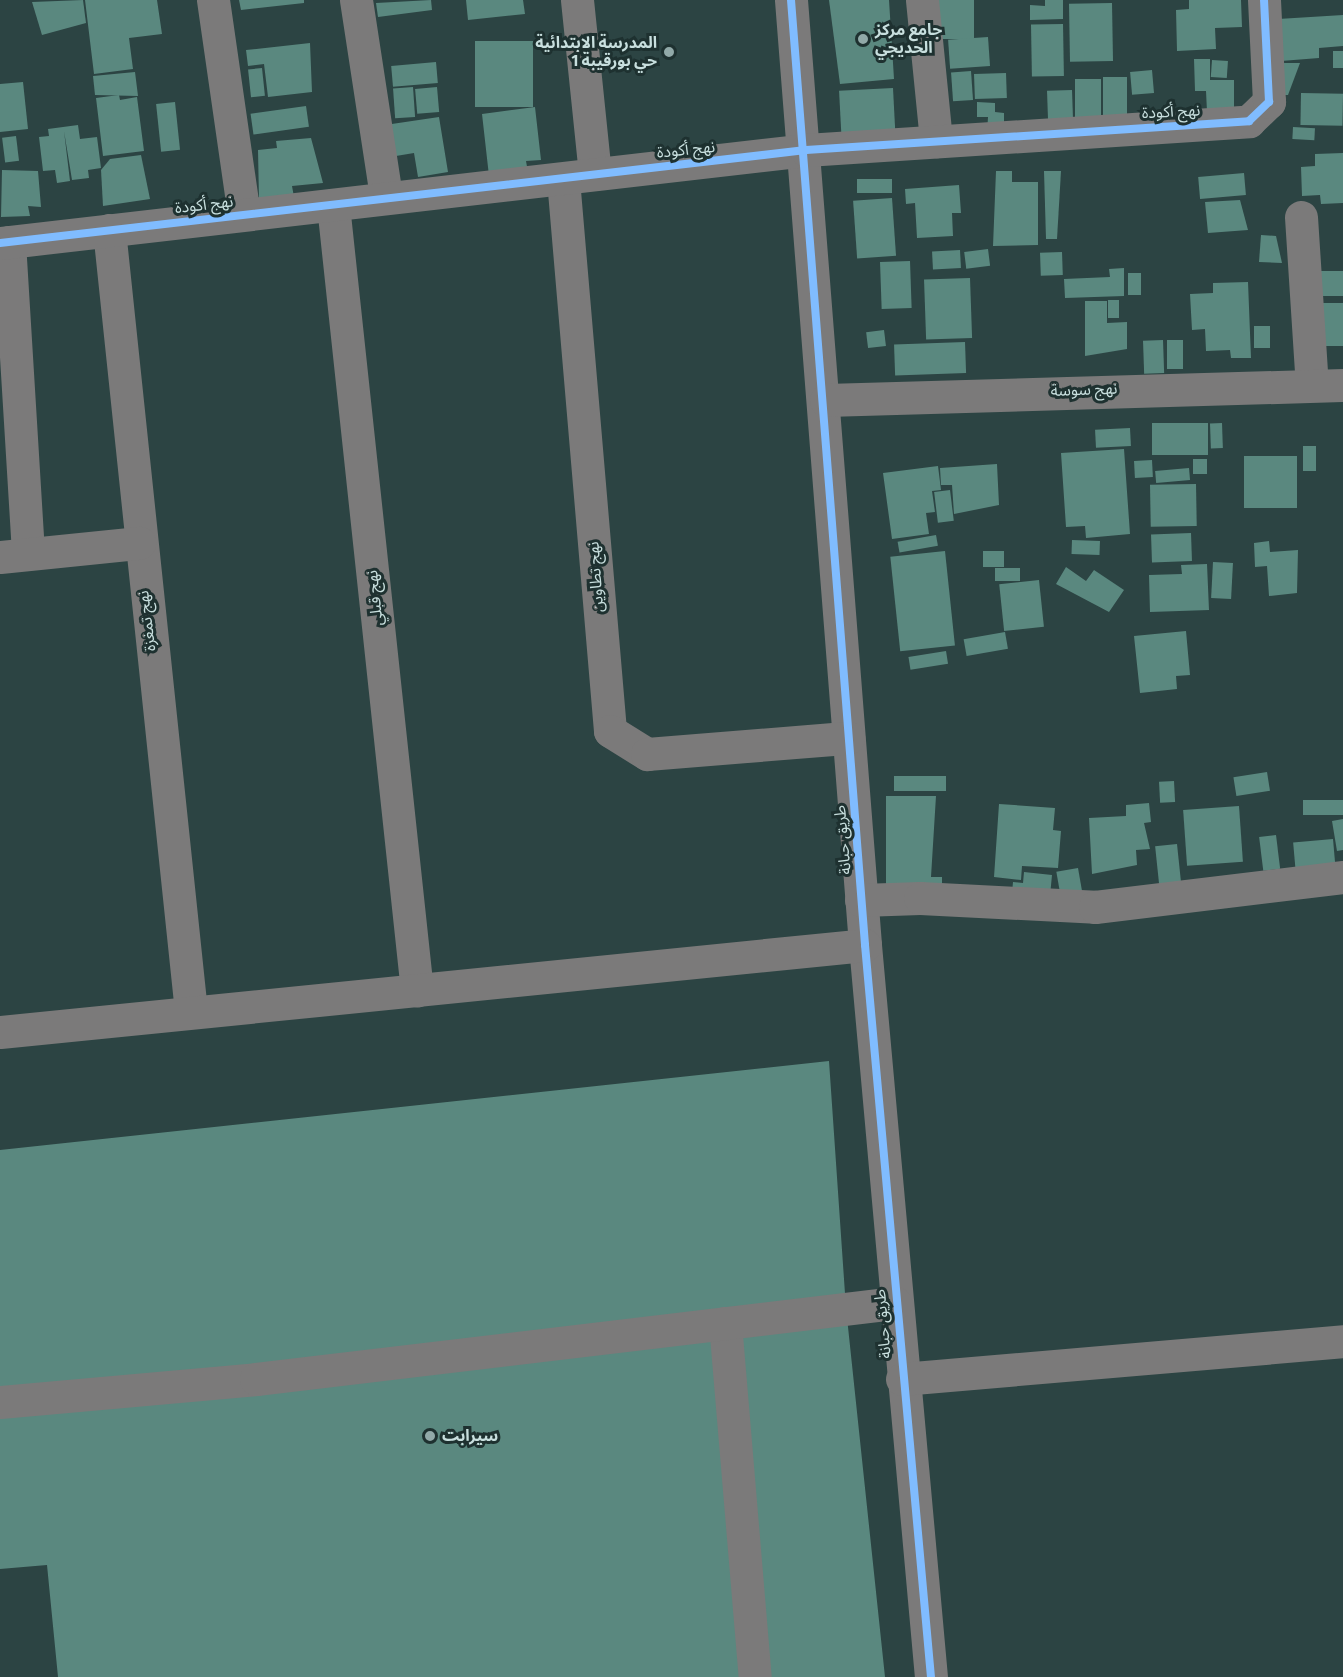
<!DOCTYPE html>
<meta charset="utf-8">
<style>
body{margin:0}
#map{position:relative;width:1343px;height:1677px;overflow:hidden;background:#2c4443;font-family:"Fira Sans Condensed","Noto Sans Arabic",sans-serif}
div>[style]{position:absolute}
.building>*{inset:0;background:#5a887f;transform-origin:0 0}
.minor>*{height:33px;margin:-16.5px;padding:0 16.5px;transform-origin:16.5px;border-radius:16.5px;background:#7b7a7a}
.cycleway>*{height:8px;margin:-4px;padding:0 4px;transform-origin:4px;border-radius:4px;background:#80bcff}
.dots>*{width:16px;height:16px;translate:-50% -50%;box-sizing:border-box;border:3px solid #1e3130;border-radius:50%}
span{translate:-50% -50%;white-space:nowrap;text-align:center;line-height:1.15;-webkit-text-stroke:6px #1e3130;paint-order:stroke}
.poi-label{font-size:16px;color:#c8dfde;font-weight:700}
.left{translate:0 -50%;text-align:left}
.right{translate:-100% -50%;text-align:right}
.street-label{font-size:16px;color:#c8dfde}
</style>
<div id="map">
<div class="building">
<div style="clip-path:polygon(83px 0,86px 23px,42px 35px,32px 2px)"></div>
<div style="clip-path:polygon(85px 0,157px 0,162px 34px,129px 38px,133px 69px,94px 74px)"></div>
<div style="clip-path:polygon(239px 0,304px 0,304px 3px,241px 10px)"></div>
<div style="clip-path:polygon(431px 0,432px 10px,378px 17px,376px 3px)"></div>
<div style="clip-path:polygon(466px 0,523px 0,525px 14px,468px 20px)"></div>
<div style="clip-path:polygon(829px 0,889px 0,894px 79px,840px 84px)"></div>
<div style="left:928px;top:0;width:46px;height:39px"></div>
<div style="clip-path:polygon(1045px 0,1063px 0,1063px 19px,1030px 20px,1030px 5px,1045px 6px)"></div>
<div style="clip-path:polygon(1189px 0,1241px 0,1242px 27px,1215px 28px,1216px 49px,1177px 51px,1176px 10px,1189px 9px)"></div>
<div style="left:1112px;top:3px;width:58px;height:43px;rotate:89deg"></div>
<div style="clip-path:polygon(1343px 15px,1343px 46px,1319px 48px,1319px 58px,1281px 61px,1261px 20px)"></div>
<div style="left:1063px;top:24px;width:52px;height:32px;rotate:89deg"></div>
<div style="left:988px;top:37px;width:29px;height:40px;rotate:86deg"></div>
<div style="left:533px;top:41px;width:66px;height:58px;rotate:90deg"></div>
<div style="clip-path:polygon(310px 43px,312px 92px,268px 97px,264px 64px,248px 66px,246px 50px)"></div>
<div style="left:1333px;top:51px;width:10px;height:17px"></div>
<div style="clip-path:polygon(1194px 59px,1210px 59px,1210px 80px,1234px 80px,1234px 111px,1207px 112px,1206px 91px,1195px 91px)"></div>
<div style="left:1212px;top:60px;width:16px;height:17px;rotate:4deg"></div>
<div style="left:436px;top:62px;width:21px;height:45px;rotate:85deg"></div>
<div style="clip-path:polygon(1277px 63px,1300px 63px,1288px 95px,1270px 95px)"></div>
<div style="left:262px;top:68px;width:28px;height:14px;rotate:84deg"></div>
<div style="left:1152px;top:70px;width:23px;height:22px;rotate:85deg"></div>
<div style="left:971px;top:71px;width:29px;height:20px;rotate:86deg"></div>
<div style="clip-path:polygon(135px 72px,138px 96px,95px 95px,93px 76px)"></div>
<div style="left:1006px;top:73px;width:25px;height:32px;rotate:88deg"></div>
<div style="left:1103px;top:77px;width:24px;height:47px"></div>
<div style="left:1075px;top:79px;width:26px;height:46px"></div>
<div style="clip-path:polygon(23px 82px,28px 129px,0 132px,0 84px)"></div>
<div style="left:413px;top:87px;width:30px;height:20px;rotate:86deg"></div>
<div style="left:437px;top:87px;width:25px;height:22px;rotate:85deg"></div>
<div style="left:893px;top:88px;width:45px;height:54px;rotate:87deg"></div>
<div style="left:1072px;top:90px;width:35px;height:25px;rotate:88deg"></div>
<div style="left:1301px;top:93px;width:42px;height:32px;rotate:1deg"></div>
<div style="clip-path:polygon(119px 95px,120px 100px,137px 97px,144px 151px,103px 156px,96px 98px)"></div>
<div style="left:175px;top:102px;width:48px;height:19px;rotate:84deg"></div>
<div style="clip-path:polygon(977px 102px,995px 103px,995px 112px,1004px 113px,1004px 133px,987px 133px,988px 117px,977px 117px)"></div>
<div style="left:306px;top:106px;width:21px;height:56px;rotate:82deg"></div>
<div style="clip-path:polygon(535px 107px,541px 160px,526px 161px,528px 172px,489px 176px,482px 114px)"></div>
<div style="clip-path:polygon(439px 117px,448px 172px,418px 177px,414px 153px,390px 157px,385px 125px)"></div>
<div style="clip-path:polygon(78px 125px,80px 139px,97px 137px,101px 168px,88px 170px,89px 178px,72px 180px,64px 131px,70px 181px,57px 183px,55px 170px,43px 171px,39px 137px,49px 136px,48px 129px)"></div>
<div style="left:1293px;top:127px;width:22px;height:12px;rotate:3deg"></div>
<div style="left:16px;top:136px;width:25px;height:14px;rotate:83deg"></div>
<div style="clip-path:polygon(311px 138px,323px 183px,292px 186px,294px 197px,259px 200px,258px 150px,277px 148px,276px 141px)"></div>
<div style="clip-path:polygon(1343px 153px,1343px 203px,1321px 204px,1320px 195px,1302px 196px,1301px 167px,1315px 166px,1315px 154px)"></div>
<div style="clip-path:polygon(141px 155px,150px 199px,103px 206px,101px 170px,110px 159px)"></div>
<div style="clip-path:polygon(2px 170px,38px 171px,41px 207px,28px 206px,30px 216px,1px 217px)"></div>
<div style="clip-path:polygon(996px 171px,1012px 171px,1012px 182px,1038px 182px,1038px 245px,993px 246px)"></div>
<div style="clip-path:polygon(1044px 171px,1061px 171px,1057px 239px,1046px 239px)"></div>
<div style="left:1244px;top:173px;width:22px;height:46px;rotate:85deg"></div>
<div style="left:892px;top:179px;width:14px;height:35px;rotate:90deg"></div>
<div style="clip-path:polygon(959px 185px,961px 213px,952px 213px,953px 236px,917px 238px,915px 203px,906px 204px,905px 189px)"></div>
<div style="left:892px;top:198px;width:58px;height:39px;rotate:86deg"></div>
<div style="clip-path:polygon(1240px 200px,1248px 230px,1208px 233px,1205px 202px)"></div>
<div style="clip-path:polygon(1261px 235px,1276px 236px,1282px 263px,1259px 262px)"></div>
<div style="left:988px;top:249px;width:17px;height:24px;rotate:83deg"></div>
<div style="left:960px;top:250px;width:18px;height:28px;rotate:87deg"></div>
<div style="left:1062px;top:252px;width:23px;height:22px;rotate:88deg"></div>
<div style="left:910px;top:261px;width:47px;height:30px;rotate:88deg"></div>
<div style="clip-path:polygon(1124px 268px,1124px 296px,1065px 298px,1064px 279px,1110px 277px,1109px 269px)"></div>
<div style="left:1320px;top:271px;width:23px;height:25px"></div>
<div style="left:1141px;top:273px;width:22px;height:13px;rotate:90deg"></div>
<div style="left:970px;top:278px;width:60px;height:46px;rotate:88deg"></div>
<div style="clip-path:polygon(1248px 282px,1251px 358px,1231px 358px,1230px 350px,1206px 351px,1205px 329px,1192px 330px,1190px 294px,1213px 293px,1213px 283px)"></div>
<div style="left:1108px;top:300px;width:11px;height:18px"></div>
<div style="clip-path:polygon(1085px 301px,1107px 301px,1107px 323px,1127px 322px,1127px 349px,1085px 356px)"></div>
<div style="left:1318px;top:303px;width:25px;height:43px"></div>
<div style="left:1254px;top:326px;width:16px;height:22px"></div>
<div style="left:884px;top:330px;width:16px;height:18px;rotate:83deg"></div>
<div style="left:1163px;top:340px;width:33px;height:20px;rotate:88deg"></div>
<div style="left:1167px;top:340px;width:16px;height:29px"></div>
<div style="left:965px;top:342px;width:31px;height:71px;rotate:88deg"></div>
<div style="left:1208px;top:423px;width:32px;height:56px;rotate:90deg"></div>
<div style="left:1222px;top:423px;width:25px;height:12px;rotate:88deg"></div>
<div style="left:1130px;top:428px;width:18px;height:35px;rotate:87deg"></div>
<div style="left:1303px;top:446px;width:13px;height:25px"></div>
<div style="clip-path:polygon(1124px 449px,1130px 534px,1086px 538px,1085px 526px,1066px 527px,1061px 453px)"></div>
<div style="left:1297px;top:456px;width:52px;height:53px;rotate:90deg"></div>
<div style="left:1193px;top:459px;width:14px;height:15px"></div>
<div style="left:1152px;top:460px;width:17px;height:18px;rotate:87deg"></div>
<div style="clip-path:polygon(997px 464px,999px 505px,954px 514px,952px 485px,941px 485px,940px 468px)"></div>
<div style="clip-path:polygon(938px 466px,941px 490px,932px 491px,935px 512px,926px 513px,929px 534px,892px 539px,883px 473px)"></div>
<div style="left:1189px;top:468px;width:12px;height:34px;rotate:85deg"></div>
<div style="left:1196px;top:484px;width:42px;height:46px;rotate:89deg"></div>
<div style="left:950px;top:490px;width:31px;height:16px;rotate:83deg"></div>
<div style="left:1191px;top:533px;width:28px;height:40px;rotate:88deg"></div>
<div style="left:936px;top:535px;width:11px;height:39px;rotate:80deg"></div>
<div style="left:1072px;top:540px;width:28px;height:14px;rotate:2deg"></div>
<div style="clip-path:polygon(1269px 541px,1270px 552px,1298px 550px,1297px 593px,1269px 596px,1267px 566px,1255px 567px,1254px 543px)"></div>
<div style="left:945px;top:551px;width:95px;height:55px;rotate:84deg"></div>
<div style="left:983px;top:551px;width:21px;height:16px"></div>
<div style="left:1213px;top:562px;width:20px;height:36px;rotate:3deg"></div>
<div style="clip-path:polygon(1207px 564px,1209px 610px,1150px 612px,1149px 575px,1182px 574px,1181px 565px)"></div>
<div style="clip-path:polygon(1066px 567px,1086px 581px,1094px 570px,1124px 590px,1109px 612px,1056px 584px)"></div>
<div style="left:1020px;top:568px;width:13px;height:25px;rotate:90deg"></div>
<div style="left:1039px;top:580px;width:47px;height:40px;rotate:84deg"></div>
<div style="clip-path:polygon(1186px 631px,1190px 675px,1176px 676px,1177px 689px,1140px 693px,1134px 636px)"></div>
<div style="left:1005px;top:632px;width:17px;height:42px;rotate:80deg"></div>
<div style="left:946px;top:651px;width:13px;height:38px;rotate:81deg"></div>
<div style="left:1267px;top:772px;width:19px;height:34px;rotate:81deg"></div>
<div style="left:894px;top:776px;width:52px;height:15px"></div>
<div style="left:1174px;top:781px;width:21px;height:15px;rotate:87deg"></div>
<div style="clip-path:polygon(886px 796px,936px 796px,931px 877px,942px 877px,942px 895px,886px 895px)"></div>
<div style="left:1343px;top:800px;width:15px;height:40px;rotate:90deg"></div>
<div style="clip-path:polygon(1149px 803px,1151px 822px,1144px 823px,1150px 849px,1136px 850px,1137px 865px,1092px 874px,1089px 818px,1126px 816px,1126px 805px)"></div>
<div style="clip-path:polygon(999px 804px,1055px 808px,1053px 830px,1061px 831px,1058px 868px,1022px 866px,1021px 880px,994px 877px)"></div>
<div style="left:1239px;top:806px;width:56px;height:56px;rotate:86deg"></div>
<div style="clip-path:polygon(1343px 819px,1343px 850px,1337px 851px,1332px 821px)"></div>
<div style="left:1276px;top:835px;width:34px;height:17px;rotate:83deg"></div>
<div style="left:1333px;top:839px;width:34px;height:40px;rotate:85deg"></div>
<div style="left:1177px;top:844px;width:39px;height:22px;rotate:84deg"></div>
<div style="left:1078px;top:868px;width:23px;height:22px;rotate:80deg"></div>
<div style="clip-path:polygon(1024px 872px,1052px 875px,1050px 896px,1012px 893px,1013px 882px,1023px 883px)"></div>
<div style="clip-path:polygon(829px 1061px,846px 1308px,885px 1677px,58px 1677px,47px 1565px,0 1569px,0 1150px)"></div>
</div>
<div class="minor">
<div style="left:213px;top:0;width:216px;rotate:81.8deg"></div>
<div style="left:356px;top:0;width:197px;rotate:81.3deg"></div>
<div style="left:577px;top:0;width:175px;rotate:84.1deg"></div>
<div style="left:791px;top:0;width:948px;rotate:85.52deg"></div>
<div style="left:865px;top:945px;width:735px;rotate:84.85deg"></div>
<div style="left:922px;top:0;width:142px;rotate:84.3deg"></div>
<div style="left:563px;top:179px;width:554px;rotate:85.13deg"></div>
<div style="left:610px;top:731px;width:44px;rotate:31.9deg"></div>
<div style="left:647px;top:754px;width:202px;rotate:-4.6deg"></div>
<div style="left:333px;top:205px;width:790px;rotate:83.9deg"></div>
<div style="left:1301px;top:217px;width:168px;rotate:86.3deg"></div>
<div style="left:109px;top:230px;width:785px;rotate:84.01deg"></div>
<div style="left:9px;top:242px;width:312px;rotate:86.5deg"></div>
<div style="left:0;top:243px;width:811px;rotate:-6.58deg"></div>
<div style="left:806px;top:150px;width:444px;rotate:-3.7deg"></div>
<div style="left:1249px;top:121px;width:28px;rotate:-44deg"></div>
<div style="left:1269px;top:102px;width:102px;rotate:-92.8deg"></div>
<div style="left:826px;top:400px;width:517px;rotate:-1.66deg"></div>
<div style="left:0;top:557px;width:140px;rotate:-5.8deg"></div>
<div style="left:861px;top:900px;width:59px;rotate:-1.9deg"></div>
<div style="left:920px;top:898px;width:175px;rotate:2.9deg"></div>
<div style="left:1095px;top:907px;width:250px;rotate:-6.9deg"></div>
<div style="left:0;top:1032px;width:869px;rotate:-5.74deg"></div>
<div style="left:725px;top:1323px;width:355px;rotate:85.2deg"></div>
<div style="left:902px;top:1379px;width:443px;rotate:-4.9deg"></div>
<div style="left:0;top:1402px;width:257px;rotate:-5.1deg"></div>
<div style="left:256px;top:1379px;width:644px;rotate:-6.78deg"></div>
</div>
<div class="cycleway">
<div style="left:791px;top:0;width:948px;rotate:85.52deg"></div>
<div style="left:865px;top:945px;width:735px;rotate:84.85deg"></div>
<div style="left:0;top:243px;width:811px;rotate:-6.58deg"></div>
<div style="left:806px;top:150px;width:444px;rotate:-3.7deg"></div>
<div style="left:1249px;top:121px;width:28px;rotate:-44deg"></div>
<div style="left:1269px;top:102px;width:102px;rotate:-92.8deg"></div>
</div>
<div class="dots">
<div style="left:863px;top:39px;background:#91a9a8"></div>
<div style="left:669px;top:52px;background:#91a9a8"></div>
<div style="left:430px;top:1436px;background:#91a9a8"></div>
</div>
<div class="poi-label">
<span class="left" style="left:875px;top:39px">جامع مركز<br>الحديجي</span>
<span class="right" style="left:657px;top:52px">المدرسة الإبتدائية<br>حي بورقيبة 1</span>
<span class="left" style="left:442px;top:1436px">سيرابت</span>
</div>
<div class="street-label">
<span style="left:1171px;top:112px;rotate:-3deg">نهج أكودة</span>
<span style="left:686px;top:150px;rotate:-6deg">نهج أكودة</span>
<span style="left:204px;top:205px;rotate:-7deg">نهج أكودة</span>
<span style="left:1084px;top:390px;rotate:-2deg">نهج سوسة</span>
<span style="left:596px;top:577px;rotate:-94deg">نهج تطاوين</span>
<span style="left:375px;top:598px;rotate:-96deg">نهج قبلي</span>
<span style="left:147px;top:621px;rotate:-97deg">نهج تمغزة</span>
<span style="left:843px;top:840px;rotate:-95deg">طريق حبانة</span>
<span style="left:883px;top:1324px;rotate:-95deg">طريق حبانة</span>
</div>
</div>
